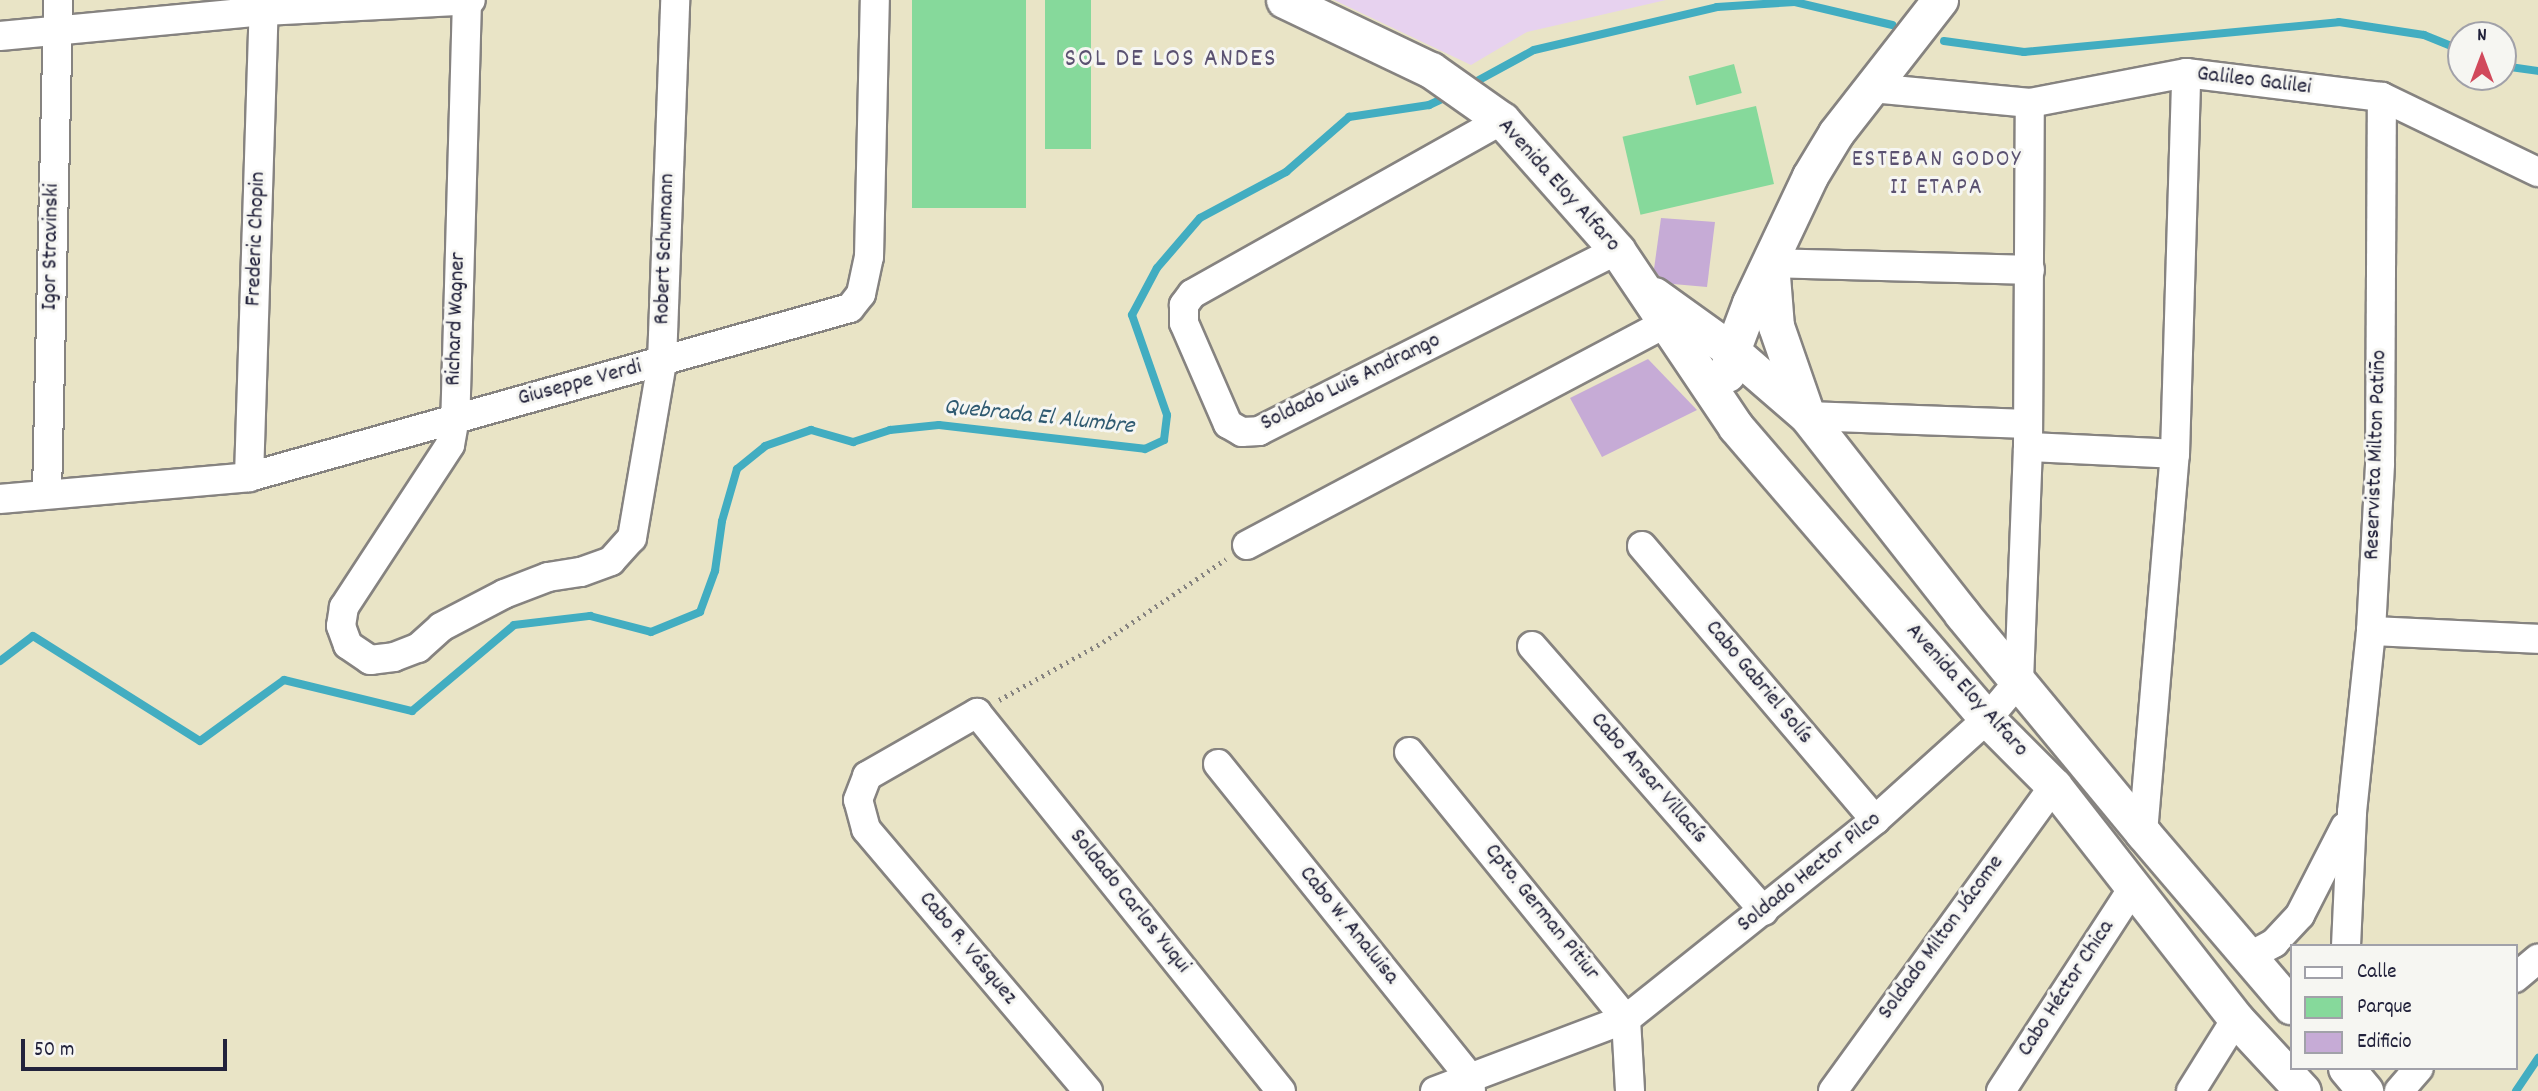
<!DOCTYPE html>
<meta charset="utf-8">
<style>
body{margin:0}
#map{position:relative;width:2538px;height:1091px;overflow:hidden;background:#e9e4c6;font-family:Dekko,sans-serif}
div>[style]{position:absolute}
.built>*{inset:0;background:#e7d2ef}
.green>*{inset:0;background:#86d99b;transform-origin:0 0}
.stream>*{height:8px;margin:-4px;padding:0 4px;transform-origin:4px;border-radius:4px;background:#42adc1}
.building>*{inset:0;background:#c6abd6}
.path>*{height:4.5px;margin-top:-2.25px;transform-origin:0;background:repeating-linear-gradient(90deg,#868380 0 2px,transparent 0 7px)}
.roads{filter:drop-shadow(2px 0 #868380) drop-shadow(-2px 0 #868380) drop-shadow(0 2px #868380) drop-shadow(0 -2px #868380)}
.minor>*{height:28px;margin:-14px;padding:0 14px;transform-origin:14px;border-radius:14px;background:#fff}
.tertiary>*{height:35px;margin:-17.5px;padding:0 17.5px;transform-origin:17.5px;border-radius:17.5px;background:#fff}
span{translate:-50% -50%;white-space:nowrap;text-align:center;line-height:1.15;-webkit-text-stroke:6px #f6f6f2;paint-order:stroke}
.street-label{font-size:23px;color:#22223b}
.neighbourhood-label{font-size:24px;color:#5b5271;letter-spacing:2px}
.water-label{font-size:24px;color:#2f5a71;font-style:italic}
.quarter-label{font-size:26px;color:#5b5271;letter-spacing:2px}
.legend{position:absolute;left:2290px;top:944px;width:228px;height:126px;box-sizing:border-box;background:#f6f6f2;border:2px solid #a1a1a9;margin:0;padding:9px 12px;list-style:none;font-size:21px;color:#22223b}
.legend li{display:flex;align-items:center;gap:14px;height:35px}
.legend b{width:35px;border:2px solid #a1a1a9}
.north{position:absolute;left:2447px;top:21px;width:70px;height:70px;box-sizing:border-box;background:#f6f6f2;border:2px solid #a1a1a9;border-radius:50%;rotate:0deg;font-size:19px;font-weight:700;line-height:28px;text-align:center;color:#22223b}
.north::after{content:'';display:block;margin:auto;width:24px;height:32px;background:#d1495b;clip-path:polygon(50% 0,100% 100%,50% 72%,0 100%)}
.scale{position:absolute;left:21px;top:1039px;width:206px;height:32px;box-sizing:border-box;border:4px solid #22223b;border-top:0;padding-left:9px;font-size:21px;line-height:24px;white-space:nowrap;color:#22223b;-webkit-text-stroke:5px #f6f6f2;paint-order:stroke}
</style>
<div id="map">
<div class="built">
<div style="clip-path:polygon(1334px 0,1666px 0,1527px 32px,1471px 65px)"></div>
</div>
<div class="green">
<div style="left:912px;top:0;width:114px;height:208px"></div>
<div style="left:1045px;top:0;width:46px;height:149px"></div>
<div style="left:1734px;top:64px;width:30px;height:47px;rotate:75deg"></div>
<div style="left:1756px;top:106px;width:80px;height:137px;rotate:77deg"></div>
</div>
<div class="stream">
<div style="left:1944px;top:41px;width:81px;rotate:7.8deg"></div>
<div style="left:2024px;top:52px;width:316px;rotate:-5.4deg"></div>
<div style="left:2339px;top:22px;width:86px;rotate:8.7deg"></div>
<div style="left:2424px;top:35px;width:40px;rotate:22deg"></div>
<div style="left:2503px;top:66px;width:35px;rotate:8deg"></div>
<div style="left:1468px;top:86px;width:75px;rotate:-28.6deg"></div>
<div style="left:1534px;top:50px;width:188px;rotate:-13.2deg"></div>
<div style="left:1717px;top:7px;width:78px;rotate:-3.7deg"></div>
<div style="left:1795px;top:2px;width:100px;rotate:13.3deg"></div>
<div style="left:0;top:661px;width:41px;rotate:-37.1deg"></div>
<div style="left:33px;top:636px;width:197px;rotate:32.2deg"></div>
<div style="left:200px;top:741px;width:104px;rotate:-36deg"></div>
<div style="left:284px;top:680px;width:132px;rotate:13.6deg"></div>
<div style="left:412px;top:711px;width:133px;rotate:-40.1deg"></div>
<div style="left:514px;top:625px;width:77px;rotate:-6.8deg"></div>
<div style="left:590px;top:616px;width:63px;rotate:14.7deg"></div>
<div style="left:651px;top:632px;width:53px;rotate:-22.2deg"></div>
<div style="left:700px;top:612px;width:44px;rotate:-69.9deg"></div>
<div style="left:715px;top:571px;width:50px;rotate:-82deg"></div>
<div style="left:722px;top:521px;width:54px;rotate:-73.9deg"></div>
<div style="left:737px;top:469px;width:36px;rotate:-39deg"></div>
<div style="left:765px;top:446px;width:49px;rotate:-19.2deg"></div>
<div style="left:811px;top:430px;width:44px;rotate:15.9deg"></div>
<div style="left:853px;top:442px;width:39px;rotate:-18deg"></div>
<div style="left:890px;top:430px;width:49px;rotate:-5.8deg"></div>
<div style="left:939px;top:425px;width:207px;rotate:6.6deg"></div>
<div style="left:1145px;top:449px;width:21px;rotate:-25deg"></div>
<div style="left:1164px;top:440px;width:25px;rotate:-83deg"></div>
<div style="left:1167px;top:415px;width:106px;rotate:-109.3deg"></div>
<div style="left:1132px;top:315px;width:53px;rotate:-62deg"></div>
<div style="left:1157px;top:268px;width:66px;rotate:-49.3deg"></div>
<div style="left:1200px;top:218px;width:98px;rotate:-28.1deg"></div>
<div style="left:1286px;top:172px;width:84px;rotate:-41.1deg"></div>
<div style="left:1349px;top:117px;width:81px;rotate:-8.5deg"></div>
<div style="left:1429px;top:105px;width:23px;rotate:-25deg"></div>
<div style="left:2516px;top:1091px;width:40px;rotate:-56deg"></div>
</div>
<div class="building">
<div style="clip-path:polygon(1661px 218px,1715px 222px,1707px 287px,1673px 284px,1659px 276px,1654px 269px)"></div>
<div style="clip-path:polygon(1648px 359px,1697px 410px,1602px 457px,1570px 398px)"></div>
</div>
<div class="path">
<div style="left:999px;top:700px;width:119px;rotate:-29.1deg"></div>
<div style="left:1103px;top:642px;width:148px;rotate:-34deg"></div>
</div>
<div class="roads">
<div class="minor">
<div style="left:467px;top:0;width:417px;rotate:91.6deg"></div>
<div style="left:455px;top:417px;width:28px;rotate:100deg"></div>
<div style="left:450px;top:445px;width:194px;rotate:123.2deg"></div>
<div style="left:344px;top:607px;width:19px;rotate:99deg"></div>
<div style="left:341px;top:626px;width:20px;rotate:70deg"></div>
<div style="left:348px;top:645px;width:27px;rotate:34deg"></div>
<div style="left:370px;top:660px;width:24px;rotate:-7deg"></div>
<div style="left:394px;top:657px;width:26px;rotate:-21deg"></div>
<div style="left:418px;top:648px;width:31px;rotate:-42deg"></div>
<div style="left:441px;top:627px;width:71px;rotate:-27.6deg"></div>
<div style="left:504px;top:594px;width:47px;rotate:-21.1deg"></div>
<div style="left:548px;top:577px;width:33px;rotate:-9deg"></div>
<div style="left:581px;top:572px;width:32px;rotate:-20deg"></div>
<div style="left:611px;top:561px;width:31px;rotate:-48deg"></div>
<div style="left:632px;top:538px;width:179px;rotate:-80.3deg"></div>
<div style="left:662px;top:362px;width:362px;rotate:-87.9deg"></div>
<div style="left:0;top:36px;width:265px;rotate:-5.4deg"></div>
<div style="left:264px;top:11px;width:207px;rotate:-3deg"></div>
<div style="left:1872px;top:88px;width:159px;rotate:5.4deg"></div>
<div style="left:2030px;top:103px;width:159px;rotate:-10.9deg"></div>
<div style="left:2186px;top:73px;width:197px;rotate:7deg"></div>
<div style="left:2382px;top:97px;width:173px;rotate:25.7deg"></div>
<div style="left:1502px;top:120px;width:355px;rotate:150.7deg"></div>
<div style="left:1192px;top:294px;width:14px;rotate:126deg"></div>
<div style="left:1184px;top:305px;width:18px;rotate:90deg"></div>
<div style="left:1184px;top:323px;width:110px;rotate:66.5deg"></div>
<div style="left:1228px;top:424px;width:16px;rotate:30deg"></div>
<div style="left:1242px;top:432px;width:17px;rotate:-3deg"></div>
<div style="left:1259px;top:431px;width:401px;rotate:-26.8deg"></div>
<div style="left:1771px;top:263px;width:259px;rotate:1.5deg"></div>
<div style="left:1807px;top:416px;width:221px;rotate:2.1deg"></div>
<div style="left:2028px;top:447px;width:147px;rotate:2.7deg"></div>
<div style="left:249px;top:477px;width:477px;rotate:-88.2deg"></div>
<div style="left:47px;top:494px;width:494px;rotate:-88.7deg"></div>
<div style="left:0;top:499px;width:250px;rotate:-5deg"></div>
<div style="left:249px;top:477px;width:624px;rotate:-15.71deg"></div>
<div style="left:850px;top:308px;width:18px;rotate:-52deg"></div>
<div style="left:861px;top:294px;width:38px;rotate:-78deg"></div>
<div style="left:869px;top:257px;width:257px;rotate:-88.7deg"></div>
<div style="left:1247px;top:545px;width:491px;rotate:-27.9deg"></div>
<div style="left:1642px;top:546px;width:360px;rotate:49.6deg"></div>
<div style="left:2371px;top:631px;width:167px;rotate:2.7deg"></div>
<div style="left:1532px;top:646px;width:352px;rotate:48.8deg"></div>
<div style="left:1409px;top:752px;width:344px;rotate:50.9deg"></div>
<div style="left:1626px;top:1019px;width:72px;rotate:86.8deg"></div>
<div style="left:1218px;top:764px;width:402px;rotate:51.2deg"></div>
<div style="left:1470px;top:1077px;width:14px;rotate:86deg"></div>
<div style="left:2143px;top:833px;width:380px;rotate:-85.2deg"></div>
<div style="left:2175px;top:454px;width:381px;rotate:-88.3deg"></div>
<div style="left:2346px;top:946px;width:134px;rotate:-87.4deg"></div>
<div style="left:2352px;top:812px;width:182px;rotate:-84deg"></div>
<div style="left:2371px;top:631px;width:168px;rotate:-86.9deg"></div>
<div style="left:2380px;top:463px;width:366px;rotate:-89.7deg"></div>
<div style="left:2248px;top:957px;width:30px;rotate:-28deg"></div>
<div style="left:2274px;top:943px;width:38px;rotate:-47deg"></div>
<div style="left:2300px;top:915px;width:99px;rotate:-62.9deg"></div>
<div style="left:2515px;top:978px;width:30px;rotate:-40deg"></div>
<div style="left:1088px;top:1091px;width:343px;rotate:-130.3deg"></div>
<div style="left:866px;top:829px;width:30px;rotate:-105deg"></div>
<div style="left:858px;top:800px;width:26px;rotate:-69deg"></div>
<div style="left:867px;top:776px;width:127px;rotate:-29.8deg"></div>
<div style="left:977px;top:713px;width:485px;rotate:51.2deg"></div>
<div style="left:1435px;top:1091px;width:204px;rotate:-20.7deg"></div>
<div style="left:1626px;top:1019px;width:319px;rotate:-38.6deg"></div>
<div style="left:1875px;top:820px;width:151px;rotate:-42deg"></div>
<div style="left:1987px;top:719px;width:50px;rotate:-49.9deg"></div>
<div style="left:2019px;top:681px;width:234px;rotate:-87.8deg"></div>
<div style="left:2028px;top:447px;width:344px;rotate:-89.7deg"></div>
<div style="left:1833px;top:1091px;width:377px;rotate:-54.1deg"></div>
<div style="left:2001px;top:1091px;width:242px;rotate:-57deg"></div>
<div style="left:2191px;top:1091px;width:85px;rotate:-58deg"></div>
<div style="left:2399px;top:1091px;width:30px;rotate:-49deg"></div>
</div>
<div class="tertiary">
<div style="left:1284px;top:0;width:163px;rotate:25.5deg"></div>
<div style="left:1431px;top:70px;width:87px;rotate:35.2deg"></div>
<div style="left:1502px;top:120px;width:174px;rotate:48.5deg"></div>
<div style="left:1617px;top:250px;width:213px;rotate:56.1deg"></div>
<div style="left:1736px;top:427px;width:385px;rotate:49.3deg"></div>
<div style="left:1987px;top:719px;width:95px;rotate:45deg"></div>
<div style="left:2054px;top:786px;width:296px;rotate:52deg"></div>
<div style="left:2236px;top:1019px;width:98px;rotate:47.1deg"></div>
<div style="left:1771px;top:263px;width:63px;rotate:85.5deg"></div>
<div style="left:1776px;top:326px;width:91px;rotate:70.8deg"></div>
<div style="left:1654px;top:295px;width:96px;rotate:35.7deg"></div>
<div style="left:1732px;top:351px;width:99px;rotate:40.9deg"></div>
<div style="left:1807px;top:416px;width:251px;rotate:51.9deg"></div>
<div style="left:1962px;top:614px;width:284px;rotate:50.4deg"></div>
<div style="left:2143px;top:833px;width:228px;rotate:49.5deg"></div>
<div style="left:1727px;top:374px;width:24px;rotate:-78deg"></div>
<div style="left:1732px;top:351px;width:51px;rotate:-69.4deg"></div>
<div style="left:1750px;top:303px;width:140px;rotate:-64.7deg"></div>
<div style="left:1810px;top:176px;width:50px;rotate:-58.8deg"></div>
<div style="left:1836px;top:133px;width:169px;rotate:-52deg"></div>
<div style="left:2346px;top:1068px;width:30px;rotate:50deg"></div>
</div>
</div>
<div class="street-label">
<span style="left:2254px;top:82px;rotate:7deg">Galileo Galilei</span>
<span style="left:1558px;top:186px;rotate:48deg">Avenida Eloy Alfaro</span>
<span style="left:257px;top:239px;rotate:-88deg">Frederic Chopin</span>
<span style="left:52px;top:247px;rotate:-89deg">Igor Stravinski</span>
<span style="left:666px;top:249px;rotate:-88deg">Robert Schumann</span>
<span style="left:457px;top:319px;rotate:-88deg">Richard Wagner</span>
<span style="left:1351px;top:383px;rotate:-26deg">Soldado Luis Andrango</span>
<span style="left:580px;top:384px;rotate:-15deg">Giuseppe Verdi</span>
<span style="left:2377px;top:455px;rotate:-88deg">Reservista Milton Patiño</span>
<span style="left:1758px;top:683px;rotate:50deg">Cabo Gabriel Solís</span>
<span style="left:1966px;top:691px;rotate:48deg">Avenida Eloy Alfaro</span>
<span style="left:1648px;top:779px;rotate:49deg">Cabo Ansar Villacís</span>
<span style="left:1810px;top:873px;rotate:-39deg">Soldado Hector Pilco</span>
<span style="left:1129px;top:902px;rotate:51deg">Soldado Carlos Yuqui</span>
<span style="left:1541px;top:913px;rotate:51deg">Cpto. German Pitiur</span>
<span style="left:1348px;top:926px;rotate:51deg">Cabo W. Analuisa</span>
<span style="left:1942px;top:938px;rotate:-54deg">Soldado Milton Jácome</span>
<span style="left:967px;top:949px;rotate:50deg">Cabo R. Vásquez</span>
<span style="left:2067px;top:989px;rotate:-57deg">Cabo Héctor Chica</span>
</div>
<div class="neighbourhood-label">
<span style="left:1937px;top:175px">ESTEBAN GODOY<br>II ETAPA</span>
</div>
<div class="water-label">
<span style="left:1039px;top:418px;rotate:6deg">Quebrada El Alumbre</span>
</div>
<div class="quarter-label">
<span style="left:1171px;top:60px">SOL DE LOS ANDES</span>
</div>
<ul class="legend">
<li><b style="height:9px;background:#fff"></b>Calle</li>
<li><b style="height:19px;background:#86d99b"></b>Parque</li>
<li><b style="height:19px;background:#c6abd6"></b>Edificio</li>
</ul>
<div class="north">N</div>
<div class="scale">50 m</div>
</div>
